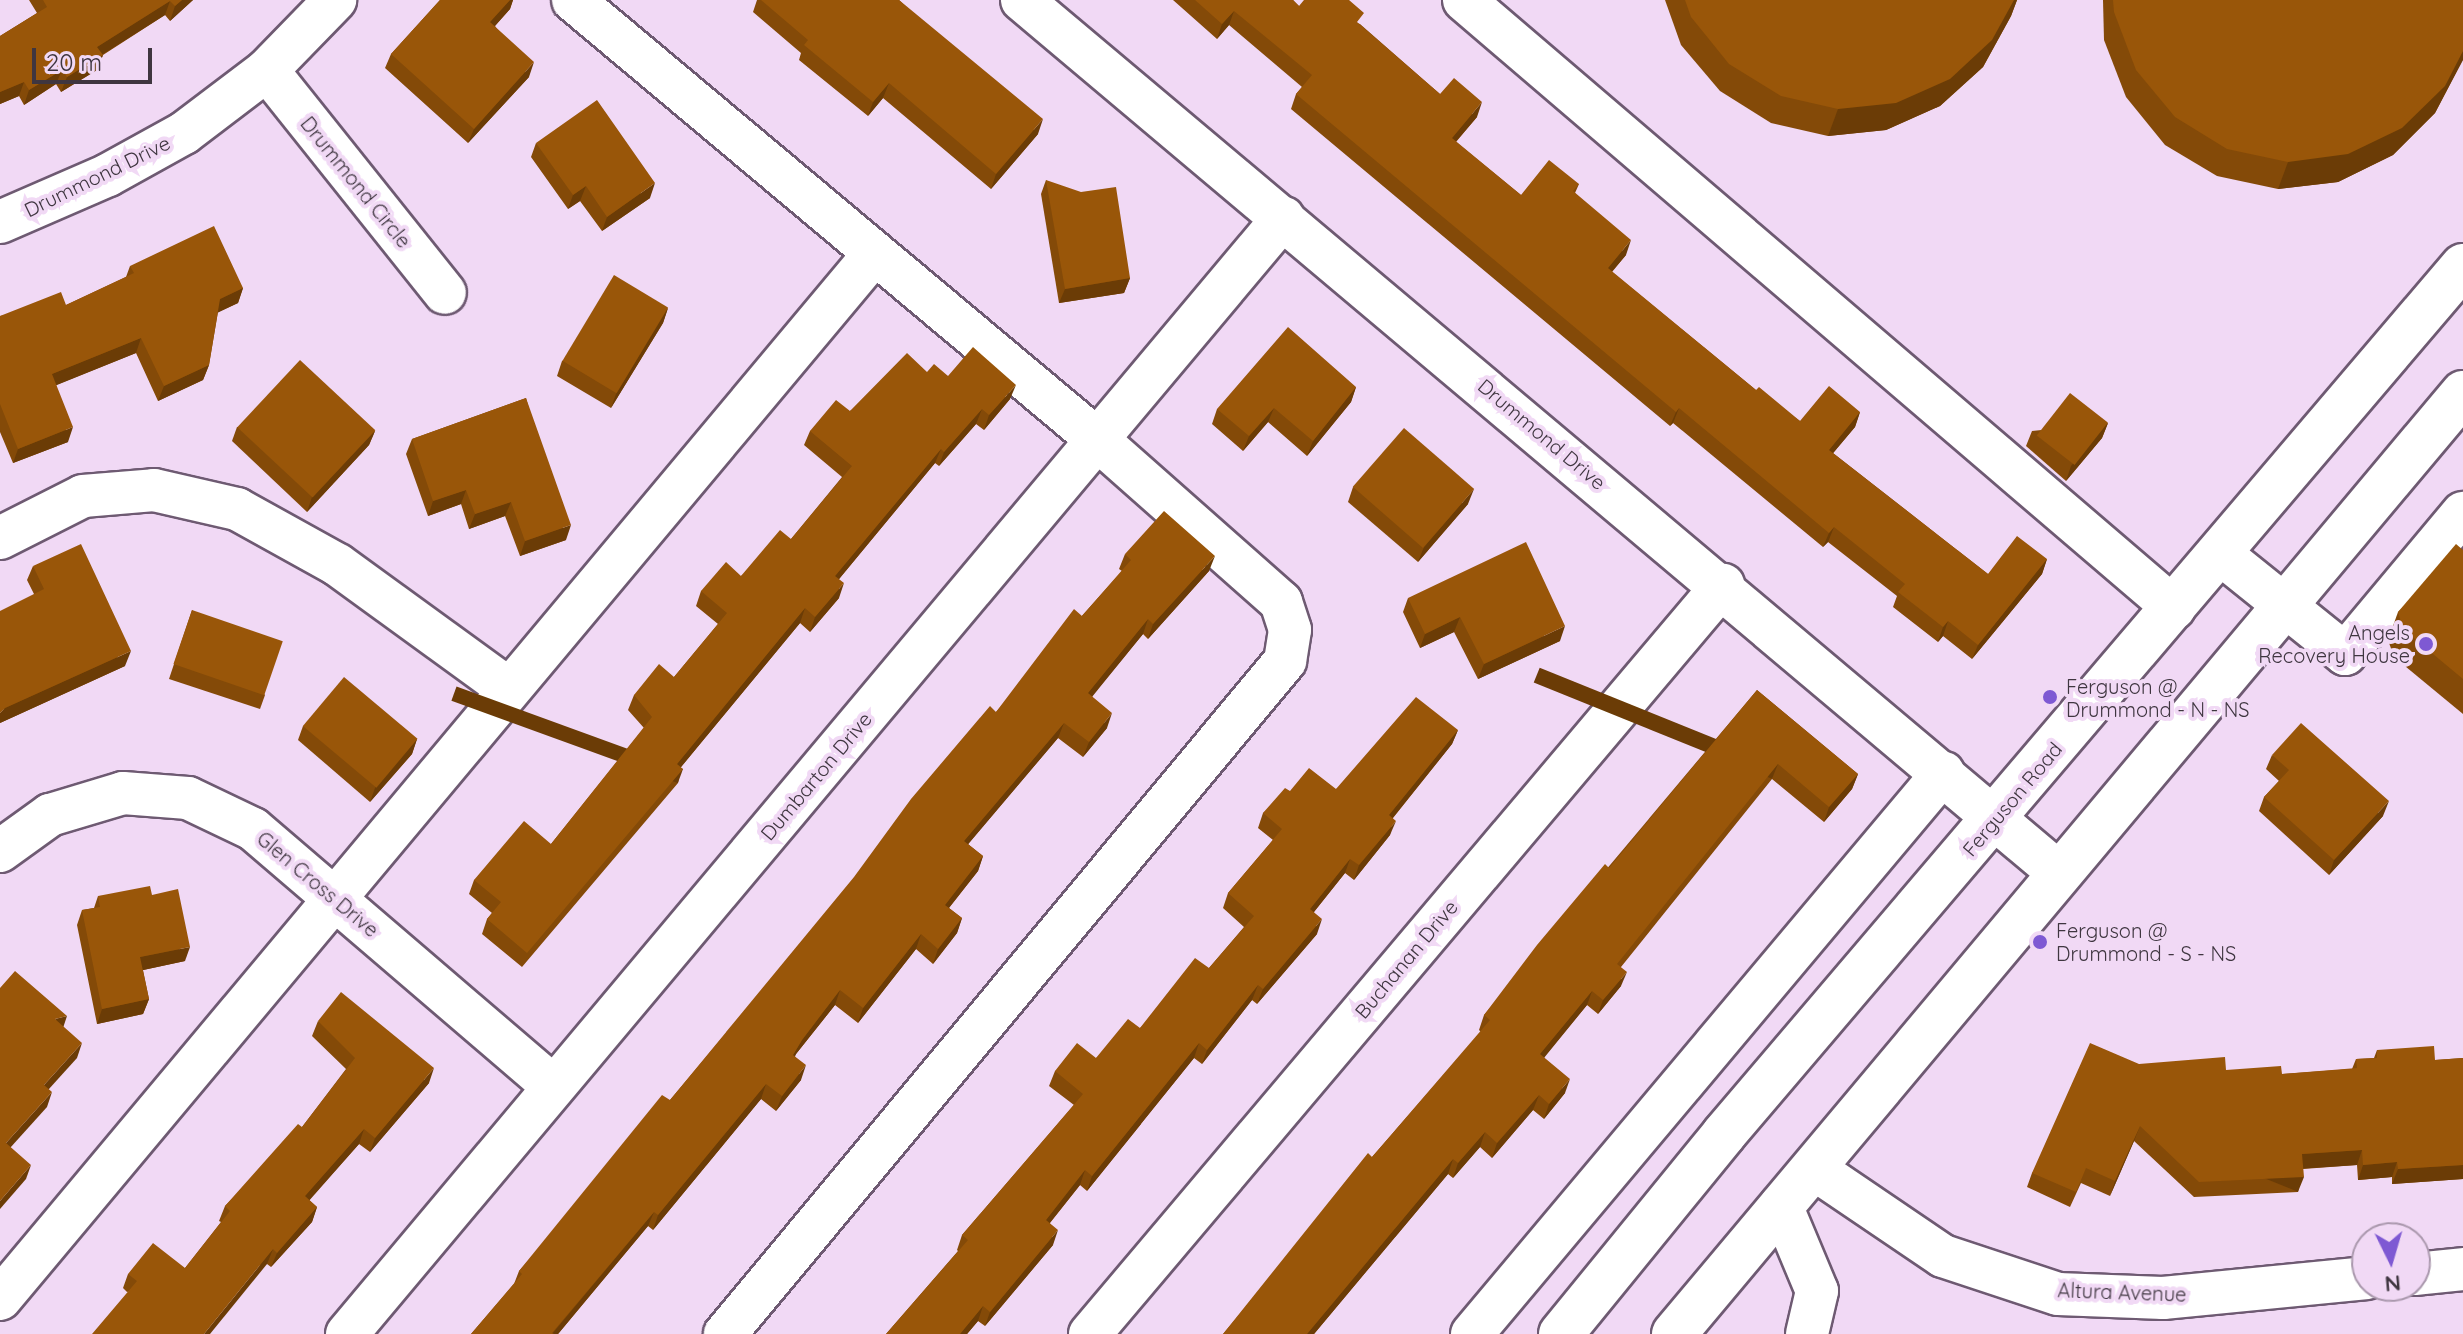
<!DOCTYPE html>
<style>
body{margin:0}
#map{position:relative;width:2463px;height:1334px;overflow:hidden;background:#f1d9f5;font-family:Quicksand,sans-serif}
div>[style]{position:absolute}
.roads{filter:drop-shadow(2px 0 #6e5a72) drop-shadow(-2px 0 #6e5a72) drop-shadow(0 2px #6e5a72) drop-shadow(0 -2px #6e5a72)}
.minor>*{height:42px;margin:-21px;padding:0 21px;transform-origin:21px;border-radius:21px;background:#fff}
.major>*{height:44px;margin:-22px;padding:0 22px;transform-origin:22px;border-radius:22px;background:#fff}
.wall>*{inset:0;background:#844a08}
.shaded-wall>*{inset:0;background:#6b3c06;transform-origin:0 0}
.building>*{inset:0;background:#995609;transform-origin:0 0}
.dots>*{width:22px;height:22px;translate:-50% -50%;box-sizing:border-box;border:4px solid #f1d9f5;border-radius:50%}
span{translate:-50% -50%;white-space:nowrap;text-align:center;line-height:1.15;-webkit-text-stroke:8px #f1d9f5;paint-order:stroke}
.street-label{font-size:20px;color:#3f3640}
.poi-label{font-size:20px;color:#3f3640}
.right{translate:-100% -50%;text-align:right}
.left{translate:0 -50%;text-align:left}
.north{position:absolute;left:2351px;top:1222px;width:80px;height:80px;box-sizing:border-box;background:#f1d9f5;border:2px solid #aa98ad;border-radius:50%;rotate:175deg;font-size:22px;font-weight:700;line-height:32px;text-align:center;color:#3f3640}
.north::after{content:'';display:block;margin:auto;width:28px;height:36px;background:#7e59d3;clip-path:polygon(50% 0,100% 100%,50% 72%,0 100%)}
.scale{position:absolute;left:32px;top:48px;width:120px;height:36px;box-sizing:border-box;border:4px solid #3f3640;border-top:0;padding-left:10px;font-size:24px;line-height:28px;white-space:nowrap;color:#3f3640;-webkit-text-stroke:6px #f1d9f5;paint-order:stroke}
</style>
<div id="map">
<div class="roads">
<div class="minor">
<div style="left:573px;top:0;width:686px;rotate:39.98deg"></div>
<div style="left:1099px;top:441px;width:243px;rotate:41.5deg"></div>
<div style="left:1281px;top:602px;width:29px;rotate:72deg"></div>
<div style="left:1290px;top:630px;width:31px;rotate:99deg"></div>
<div style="left:1285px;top:661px;width:876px;rotate:129.76deg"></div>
<div style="left:1022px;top:0;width:1356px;rotate:40.09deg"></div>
<div style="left:1464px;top:0;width:935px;rotate:40.57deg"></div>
<div style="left:267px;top:70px;width:285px;rotate:51.4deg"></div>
<div style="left:0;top:222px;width:118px;rotate:-23.5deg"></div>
<div style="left:108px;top:175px;width:87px;rotate:-28.9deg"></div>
<div style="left:184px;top:133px;width:104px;rotate:-37.2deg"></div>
<div style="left:267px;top:70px;width:98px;rotate:-45.8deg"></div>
<div style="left:0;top:538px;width:93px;rotate:-26.8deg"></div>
<div style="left:83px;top:496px;width:71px;rotate:-4.8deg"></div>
<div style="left:154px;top:490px;width:85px;rotate:12.9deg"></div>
<div style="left:237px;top:509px;width:115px;rotate:29deg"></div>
<div style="left:338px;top:565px;width:209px;rotate:36deg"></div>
<div style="left:2222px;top:555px;width:158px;rotate:38.8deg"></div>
<div style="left:2345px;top:654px;width:184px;rotate:-50.1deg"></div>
<div style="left:0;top:851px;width:62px;rotate:-35.8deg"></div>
<div style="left:50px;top:815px;width:76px;rotate:-16.8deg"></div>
<div style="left:123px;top:793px;width:65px;rotate:4.4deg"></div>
<div style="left:188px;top:798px;width:72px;rotate:25.5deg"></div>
<div style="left:253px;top:829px;width:396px;rotate:40.6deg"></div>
<div style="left:1813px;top:1168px;width:157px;rotate:34.1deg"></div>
<div style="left:1943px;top:1256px;width:121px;rotate:18.3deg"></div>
<div style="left:2058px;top:1294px;width:105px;rotate:2.2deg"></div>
<div style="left:2163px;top:1298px;width:205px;rotate:-5.6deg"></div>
<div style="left:1781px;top:1205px;width:93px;rotate:67.3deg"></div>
<div style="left:1817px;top:1291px;width:44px;rotate:103.1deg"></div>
<div style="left:2415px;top:1274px;width:48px;rotate:-5.9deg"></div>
<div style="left:0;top:1299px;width:1362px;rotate:-50.09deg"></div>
<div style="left:347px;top:1334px;width:1457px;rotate:-50.01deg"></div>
<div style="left:1090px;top:1334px;width:981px;rotate:-49.8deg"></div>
<div style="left:1472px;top:1334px;width:733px;rotate:-49.98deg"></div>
</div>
<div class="major">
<div style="left:1561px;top:1334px;width:258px;rotate:-50.8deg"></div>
<div style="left:1724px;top:1134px;width:1140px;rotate:-49.59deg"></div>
<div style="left:1674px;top:1334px;width:1228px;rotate:-50.02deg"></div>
</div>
</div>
<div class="wall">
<div style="clip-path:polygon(29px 0,193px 0,170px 21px,165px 15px,103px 55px,97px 70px,61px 92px,56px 84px,24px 105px,19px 96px,0 104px,0 36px,37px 13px)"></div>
<div style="clip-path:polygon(440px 0,513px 0,510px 9px,495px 26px,529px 77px,468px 143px,385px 68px,391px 54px)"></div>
<div style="clip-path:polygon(757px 0,899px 0,1038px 134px,991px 189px,883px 98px,868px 116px,799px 60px,801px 53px,753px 12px)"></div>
<div style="clip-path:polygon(1173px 0,1293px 0,1299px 6px,1360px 24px,1440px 94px,1477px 117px,1456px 142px,1521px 195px,1579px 184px,1575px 193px,1626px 255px,1612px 272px,1756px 390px,1800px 421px,1860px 412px,1855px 427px,1833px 453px,1988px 574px,2047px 559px,2042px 574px,1972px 659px,1943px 636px,1938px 642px,1893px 607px,1897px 596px,1828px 542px,1823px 547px,1673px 423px,1670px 426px,1291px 109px,1296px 94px,1302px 87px,1229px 25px,1217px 39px)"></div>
<div style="clip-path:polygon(1665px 0,2017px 0,2011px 16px,1983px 67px,1940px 106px,1886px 130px,1828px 136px,1771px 123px,1720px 91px,1681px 45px)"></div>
<div style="clip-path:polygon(2103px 0,2463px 0,2463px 59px,2435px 113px,2393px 155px,2338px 182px,2278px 189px,2217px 176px,2165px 145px,2126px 97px,2104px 40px)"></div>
<div style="clip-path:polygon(536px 143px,650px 198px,602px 231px,580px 201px,568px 209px,531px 157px)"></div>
<div style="clip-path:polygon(1046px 180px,1130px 278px,1124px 293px,1059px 303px,1041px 194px)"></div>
<div style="clip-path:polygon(130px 266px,243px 288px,238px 303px,218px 312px,209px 365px,203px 380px,158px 401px,136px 353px,56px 385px,68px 442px,13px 463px,0 432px,0 316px,66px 305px,126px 277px)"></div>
<div style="clip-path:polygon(668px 308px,663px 323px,611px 408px,557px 376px,562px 361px)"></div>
<div style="clip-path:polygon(927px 372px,948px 376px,1010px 399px,984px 430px,976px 424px,939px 466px,935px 463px,839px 579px,839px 598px,810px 632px,800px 623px,681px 767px,678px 783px,522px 967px,482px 934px,487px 919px,492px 913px,469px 894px,474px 880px,551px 844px,644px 728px,628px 710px,634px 695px,674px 677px,718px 624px,696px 606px,701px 591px,741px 576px,791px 539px,842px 477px,804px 445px,810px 431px)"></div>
<div style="clip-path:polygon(1356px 387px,1351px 402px,1307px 456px,1268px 422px,1243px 451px,1212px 424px,1217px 409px)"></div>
<div style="clip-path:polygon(526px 398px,566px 540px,520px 556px,505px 516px,469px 529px,461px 504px,428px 516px,406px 454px,412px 439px)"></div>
<div style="clip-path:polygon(2108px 423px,2102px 438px,2066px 481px,2026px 446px,2032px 431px)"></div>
<div style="clip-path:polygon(237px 427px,375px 431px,369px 445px,307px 512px,232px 441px)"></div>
<div style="clip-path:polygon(1353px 487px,1468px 504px,1418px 562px,1348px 502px)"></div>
<div style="clip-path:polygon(2463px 550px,2463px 714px,2394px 657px,2388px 640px,2398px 612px)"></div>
<div style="clip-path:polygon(1125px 554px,1209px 571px,1148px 639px,1143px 634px,1092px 696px,1107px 728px,1083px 757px,1058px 738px,968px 844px,983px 856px,978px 871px,949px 908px,962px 918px,957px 933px,933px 964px,916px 949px,858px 1023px,835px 1005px,796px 1054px,795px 1056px,801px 1080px,776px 1111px,761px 1099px,653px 1230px,648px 1226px,558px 1334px,471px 1334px,514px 1284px,519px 1271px,670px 1100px,996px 712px,1122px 571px,1119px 569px)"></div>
<div style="clip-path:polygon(33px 566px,125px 666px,0 723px,34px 594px,27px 580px)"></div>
<div style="clip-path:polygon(1408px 598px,1560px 641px,1478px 679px,1454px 632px,1420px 648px,1403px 612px)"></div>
<div style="clip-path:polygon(192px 610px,265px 695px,260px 709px,169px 679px)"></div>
<div style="clip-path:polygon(1757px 690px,1858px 774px,1852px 789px,1824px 822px,1772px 779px,1621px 967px,1621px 986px,1598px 1014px,1587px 1005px,1544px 1057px,1565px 1093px,1544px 1119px,1533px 1110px,1492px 1158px,1480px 1147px,1453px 1178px,1448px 1174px,1314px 1334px,1223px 1334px,1372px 1157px,1481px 1032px,1479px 1030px,1484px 1015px)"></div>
<div style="clip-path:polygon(303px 726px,417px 739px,412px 754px,370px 802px,298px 740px)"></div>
<div style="clip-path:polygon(1458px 730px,1452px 744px,1393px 818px,1390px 835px,1354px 880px,1345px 873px,1314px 912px,1317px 934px,1257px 1004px,1252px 1000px,1202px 1064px,1194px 1058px,1087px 1191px,1080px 1185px,1050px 1223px,1053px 1245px,985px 1326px,978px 1321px,967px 1334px,886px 1334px,958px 1251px,957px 1250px,962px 1235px,1074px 1105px,1049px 1086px,1055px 1071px,1096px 1058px,1140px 1028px,1209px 968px,1244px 927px,1223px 908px,1228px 893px,1273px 840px,1258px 828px,1263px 813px,1290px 791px,1336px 789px)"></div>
<div style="clip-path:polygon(2272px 755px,2383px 816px,2329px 875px,2259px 811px,2264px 797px,2279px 781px,2266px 769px)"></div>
<div style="clip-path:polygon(152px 895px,185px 961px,143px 970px,149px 999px,143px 1014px,97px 1024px,77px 925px,82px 910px,94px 908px,98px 896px)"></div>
<div style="clip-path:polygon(318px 1021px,429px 1083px,370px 1152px,359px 1144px,309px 1200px,317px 1207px,312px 1222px,271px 1267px,267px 1264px,127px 1292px,123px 1288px,128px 1274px,185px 1268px,221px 1222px,219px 1221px,225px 1206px,302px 1127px,346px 1069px,312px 1036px)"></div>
<div style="clip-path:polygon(2377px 1050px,2435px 1060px,2463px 1058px,2463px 1179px,2392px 1184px,2392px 1177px,2358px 1180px,2357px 1165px,2303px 1169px,2298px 1192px,2194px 1197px,2134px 1141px,2110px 1196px,2081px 1183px,2070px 1207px,2027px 1187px,2032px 1173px,2139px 1064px,2282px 1074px,2352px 1069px,2356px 1059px,2374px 1058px)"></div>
</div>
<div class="shaded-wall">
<div style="clip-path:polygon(182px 0,193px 0,170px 21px,175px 6px)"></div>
<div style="clip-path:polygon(510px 0,513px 0,510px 9px,485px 37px,490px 22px)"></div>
<div style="clip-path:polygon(2014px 0,2017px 0,2011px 16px,1983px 67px,1940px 106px,1886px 130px,1828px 136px,1838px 109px)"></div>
<div style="clip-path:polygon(170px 1px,165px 15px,92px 61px,97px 47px)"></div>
<div style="clip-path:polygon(1234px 11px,1229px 25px,1217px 39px,1222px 24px)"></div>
<div style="clip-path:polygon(2463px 51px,2463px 60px,2435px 113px,2393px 155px,2338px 182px,2278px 189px,2288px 162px)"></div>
<div style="clip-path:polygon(103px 55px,97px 70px,61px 92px,67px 77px)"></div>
<div style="clip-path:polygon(534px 62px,529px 77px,468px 143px,474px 129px)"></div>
<div style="clip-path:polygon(62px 70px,56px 84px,24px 105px,29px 90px)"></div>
<div style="clip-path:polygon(24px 82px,19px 96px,0 104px,0 92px)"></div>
<div style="clip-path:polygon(889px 83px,883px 98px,868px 116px,873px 102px)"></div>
<div style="clip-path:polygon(1482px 102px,1477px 117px,1446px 153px,1452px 138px)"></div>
<div style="clip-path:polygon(1043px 119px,1038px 134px,991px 189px,996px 174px)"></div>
<div style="clip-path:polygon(655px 183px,650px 198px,602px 231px,607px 217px)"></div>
<div style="clip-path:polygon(586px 186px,580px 201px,568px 209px,573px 195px)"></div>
<div style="clip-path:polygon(1631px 240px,1626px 255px,1602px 283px,1608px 268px)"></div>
<div style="clip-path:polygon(1130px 278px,1124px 293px,1059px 303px,1065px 289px)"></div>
<div style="clip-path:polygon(243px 288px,238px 303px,215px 314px,220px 299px)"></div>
<div style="clip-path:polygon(668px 308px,663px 323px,611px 408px,616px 394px)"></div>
<div style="clip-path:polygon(141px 338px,136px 353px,47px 389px,52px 374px)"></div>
<div style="clip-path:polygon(209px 365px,203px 380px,158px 401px,164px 386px)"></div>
<div style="clip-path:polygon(1016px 385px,1010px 399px,984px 430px,989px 415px)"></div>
<div style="clip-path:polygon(1356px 387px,1351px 402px,1307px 456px,1313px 441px)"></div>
<div style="clip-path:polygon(1274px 408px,1268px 422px,1243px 451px,1249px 436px)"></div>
<div style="clip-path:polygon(1679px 408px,1673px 423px,1670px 426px,1676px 412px)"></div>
<div style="clip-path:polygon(982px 409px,976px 424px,939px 466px,944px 452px)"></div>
<div style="clip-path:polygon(1860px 412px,1855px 427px,1824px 464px,1829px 450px)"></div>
<div style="clip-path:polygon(2108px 423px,2102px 438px,2066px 481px,2071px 466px)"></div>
<div style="clip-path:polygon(73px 427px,68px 442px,13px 463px,18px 449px)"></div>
<div style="clip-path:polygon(375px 431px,369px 445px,307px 512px,312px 497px)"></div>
<div style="clip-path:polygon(941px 449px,935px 463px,830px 590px,835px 576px)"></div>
<div style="clip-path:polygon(1474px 489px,1468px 504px,1418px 562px,1424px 547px)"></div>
<div style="clip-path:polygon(466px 490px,461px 504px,428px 516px,433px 501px)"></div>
<div style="clip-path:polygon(511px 502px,505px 516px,469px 529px,475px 514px)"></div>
<div style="clip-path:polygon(571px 525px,566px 540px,520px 556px,525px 541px)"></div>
<div style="clip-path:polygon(1834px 527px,1828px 542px,1823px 547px,1829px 533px)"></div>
<div style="clip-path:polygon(1215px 556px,1209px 571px,1148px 639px,1153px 624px)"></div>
<div style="clip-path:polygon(2047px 559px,2042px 574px,1972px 659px,1978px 645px)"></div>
<div style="clip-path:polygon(844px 583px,839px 598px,810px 632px,815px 617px)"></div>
<div style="clip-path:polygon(805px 608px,800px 623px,672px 778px,677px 764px)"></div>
<div style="clip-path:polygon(1460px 617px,1454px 632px,1420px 648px,1425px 634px)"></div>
<div style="clip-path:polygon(1148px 619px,1143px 634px,1083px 708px,1088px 693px)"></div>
<div style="clip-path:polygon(1948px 621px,1943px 636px,1938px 642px,1943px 627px)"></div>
<div style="clip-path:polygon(1565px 626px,1560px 641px,1478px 679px,1484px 664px)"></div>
<div style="clip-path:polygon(131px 651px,125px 666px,0 723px,0 713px,5px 708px)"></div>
<div style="clip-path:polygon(1112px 713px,1107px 728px,1083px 757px,1089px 742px)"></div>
<div style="clip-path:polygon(1064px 723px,1058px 738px,959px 855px,964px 841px)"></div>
<div style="clip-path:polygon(1458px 730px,1452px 744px,1383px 830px,1389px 815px)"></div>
<div style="clip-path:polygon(417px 739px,412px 754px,370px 802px,375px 788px)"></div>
<div style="left:1778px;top:764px;width:16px;height:257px;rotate:112deg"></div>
<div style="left:683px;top:769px;width:15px;height:241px;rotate:110deg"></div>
<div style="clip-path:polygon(1858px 774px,1852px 789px,1824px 822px,1829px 807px)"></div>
<div style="clip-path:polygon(2389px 801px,2383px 816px,2329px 875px,2334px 860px)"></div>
<div style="clip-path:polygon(1396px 821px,1390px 835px,1354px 880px,1359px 865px)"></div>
<div style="clip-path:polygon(983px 856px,978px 871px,940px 919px,945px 905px)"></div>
<div style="clip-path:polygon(1350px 859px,1345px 873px,1305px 923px,1310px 909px)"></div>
<div style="clip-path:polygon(962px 918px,957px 933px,933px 964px,938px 949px)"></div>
<div style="clip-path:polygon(1322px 919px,1317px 934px,1257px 1004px,1263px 989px)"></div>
<div style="clip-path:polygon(921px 934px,916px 949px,858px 1023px,863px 1008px)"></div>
<div style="clip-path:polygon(190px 947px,185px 961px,134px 972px,140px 957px)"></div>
<div style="clip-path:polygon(1627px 972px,1621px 986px,1598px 1014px,1603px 1000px)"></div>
<div style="clip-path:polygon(1258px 985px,1252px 1000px,1202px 1064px,1207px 1050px)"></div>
<div style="clip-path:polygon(840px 990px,835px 1005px,796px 1054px,788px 1070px,793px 1055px,802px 1040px)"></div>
<div style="clip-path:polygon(1592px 991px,1587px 1005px,1535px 1069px,1540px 1054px)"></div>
<div style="clip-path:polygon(149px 999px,143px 1014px,97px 1024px,102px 1009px)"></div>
<div style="clip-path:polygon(67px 1016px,62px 1031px,55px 1019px)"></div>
<div style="clip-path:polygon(82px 1043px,77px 1058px,39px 1100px,44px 1085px)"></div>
<div style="clip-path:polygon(1199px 1043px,1194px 1058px,1087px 1191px,1092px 1176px)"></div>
<div style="clip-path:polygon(806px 1065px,801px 1080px,776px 1111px,782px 1096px)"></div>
<div style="clip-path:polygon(434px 1068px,429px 1083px,370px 1152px,375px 1138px)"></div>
<div style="clip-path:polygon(1570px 1079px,1565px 1093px,1544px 1119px,1549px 1104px)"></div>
<div style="clip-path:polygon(766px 1084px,761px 1099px,653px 1230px,658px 1215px)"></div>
<div style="clip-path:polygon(52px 1092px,47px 1107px,1px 1158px,6px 1143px)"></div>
<div style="clip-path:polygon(1539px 1095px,1533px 1110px,1492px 1158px,1497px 1143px)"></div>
<div style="clip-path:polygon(2140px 1126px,2134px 1141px,2110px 1196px,2115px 1181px)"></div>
<div style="clip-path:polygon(364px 1129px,359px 1144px,300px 1211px,305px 1196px)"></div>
<div style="clip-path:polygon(1485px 1132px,1480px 1147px,1453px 1178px,1458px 1163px)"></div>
<div style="clip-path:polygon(2362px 1150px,2357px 1165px,2296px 1169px,2302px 1154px)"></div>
<div style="clip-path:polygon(1453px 1159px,1448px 1174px,1314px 1334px,1307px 1334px)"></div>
<div style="clip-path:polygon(2397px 1162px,2392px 1177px,2358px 1180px,2363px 1165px)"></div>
<div style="clip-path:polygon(31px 1165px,26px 1179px,0 1209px,0 1201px)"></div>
<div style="clip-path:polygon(2463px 1165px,2463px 1179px,2392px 1184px,2398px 1169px)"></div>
<div style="clip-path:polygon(1085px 1170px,1080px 1185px,1040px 1235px,1046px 1220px)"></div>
<div style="left:2304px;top:1177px;width:16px;height:105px;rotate:112deg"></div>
<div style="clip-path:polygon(317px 1207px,312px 1222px,271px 1267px,277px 1253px)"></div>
<div style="clip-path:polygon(654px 1212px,648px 1226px,558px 1334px,552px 1334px)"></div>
<div style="clip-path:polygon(1058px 1230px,1053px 1245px,985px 1326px,990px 1312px)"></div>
<div style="clip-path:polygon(273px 1249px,267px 1264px,210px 1334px,204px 1334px)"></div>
<div style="clip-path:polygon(983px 1306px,978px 1321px,967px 1334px,960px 1334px)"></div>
</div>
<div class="building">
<div style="clip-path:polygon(43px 0,182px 0,175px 6px,170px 1px,97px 47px,103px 55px,67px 77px,62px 70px,29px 90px,24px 82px,0 92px,0 36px,47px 7px)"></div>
<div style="clip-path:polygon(440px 0,510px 0,490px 22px,534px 62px,474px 129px,391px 54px)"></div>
<div style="clip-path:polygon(761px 0,899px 0,1043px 119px,996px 174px,889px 83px,873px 102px,804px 45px,808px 40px)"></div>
<div style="clip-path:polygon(1195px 0,1293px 0,1299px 6px,1304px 0,1349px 0,1364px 13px,1357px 22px,1440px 94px,1454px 78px,1482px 102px,1452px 138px,1521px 195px,1549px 160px,1579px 184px,1573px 191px,1631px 240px,1608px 268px,1756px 390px,1759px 387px,1800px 421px,1829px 386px,1860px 412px,1829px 450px,1988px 574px,2017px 536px,2047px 559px,1978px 645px,1948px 621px,1943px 627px,1898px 592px,1905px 584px,1834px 527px,1829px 533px,1679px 408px,1676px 412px,1296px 94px,1312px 75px,1234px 11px,1222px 24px)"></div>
<div style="clip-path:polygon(1685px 0,2014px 0,1992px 40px,1950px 79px,1896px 103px,1838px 109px,1781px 96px,1729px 64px,1691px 17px)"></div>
<div style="clip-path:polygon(2113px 0,2463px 0,2463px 51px,2445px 86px,2402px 128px,2348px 154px,2288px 162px,2227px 149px,2175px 117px,2136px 70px,2114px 12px)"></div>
<div style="clip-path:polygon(597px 100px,655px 183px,607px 217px,586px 186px,573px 195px,536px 143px)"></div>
<div style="clip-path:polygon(1046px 180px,1081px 192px,1116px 187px,1130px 278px,1065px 289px)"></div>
<div style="clip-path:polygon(214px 226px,243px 288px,220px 299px,209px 365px,164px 386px,141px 338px,52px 374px,73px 427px,18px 449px,0 404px,0 316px,61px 292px,66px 305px,134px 273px,130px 266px)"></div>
<div style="left:614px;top:275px;width:63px;height:100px;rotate:31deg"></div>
<div style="clip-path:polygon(1288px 327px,1356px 387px,1313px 441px,1274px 408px,1249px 436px,1217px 409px)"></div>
<div style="clip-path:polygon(973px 347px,1016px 385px,989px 415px,982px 409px,944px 452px,941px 449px,835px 576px,844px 583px,815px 617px,805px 608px,677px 764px,683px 769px,527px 953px,487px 919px,501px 902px,474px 880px,524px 821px,551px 844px,652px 717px,634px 695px,659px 664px,674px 677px,727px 613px,701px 591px,726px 562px,741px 576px,780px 530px,791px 539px,852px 466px,810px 431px,836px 400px,850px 411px,907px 353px,927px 372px,934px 364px,948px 376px)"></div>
<div style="left:300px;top:360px;width:103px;height:92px;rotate:43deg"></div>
<div style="left:2070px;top:393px;width:48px;height:54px;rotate:38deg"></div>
<div style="clip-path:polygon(526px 398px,571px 525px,525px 541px,511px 502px,475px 514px,466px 490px,433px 501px,412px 439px)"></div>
<div style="left:1404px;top:428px;width:93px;height:78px;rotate:41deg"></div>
<div style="clip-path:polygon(1164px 511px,1215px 556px,1153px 624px,1148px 619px,1088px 693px,1112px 713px,1089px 742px,1064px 723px,964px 841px,983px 856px,945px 905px,962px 918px,938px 949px,921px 934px,863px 1008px,840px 990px,802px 1040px,793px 1055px,806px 1065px,782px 1096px,766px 1084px,658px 1215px,654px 1212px,552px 1333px,554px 1334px,471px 1334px,522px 1274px,519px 1271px,662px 1095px,670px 1100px,854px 877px,911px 799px,990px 706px,996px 712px,1074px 609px,1082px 616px,1131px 560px,1125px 554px)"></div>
<div style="clip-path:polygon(1526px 542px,1565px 626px,1484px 664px,1460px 617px,1425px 634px,1408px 598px)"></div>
<div style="clip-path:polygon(81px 544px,131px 651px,5px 708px,0 713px,0 611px,44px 589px,33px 566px)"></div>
<div style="clip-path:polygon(2456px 544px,2463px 550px,2463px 679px,2403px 629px,2398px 612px)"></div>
<div style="left:192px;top:610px;width:96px;height:57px;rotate:19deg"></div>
<div style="left:344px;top:677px;width:96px;height:64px;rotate:40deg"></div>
<div style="clip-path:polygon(1757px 690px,1858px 774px,1829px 807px,1778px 764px,1617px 964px,1627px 972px,1603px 1000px,1592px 991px,1540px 1054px,1570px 1079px,1549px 1104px,1539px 1095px,1497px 1143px,1485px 1132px,1458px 1163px,1453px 1159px,1307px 1334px,1223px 1334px,1368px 1153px,1372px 1157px,1490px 1020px,1484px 1015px,1537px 945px,1605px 864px,1609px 868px)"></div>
<div style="clip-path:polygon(1416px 697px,1458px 730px,1389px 815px,1396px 821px,1359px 865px,1350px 859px,1310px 909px,1322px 919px,1263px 989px,1258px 985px,1207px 1050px,1199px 1043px,1092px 1176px,1085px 1170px,1046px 1220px,1058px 1230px,990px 1312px,983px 1306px,960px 1334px,886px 1334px,968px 1240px,962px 1235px,1083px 1094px,1055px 1071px,1077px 1043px,1096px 1058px,1128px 1019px,1140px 1028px,1195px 958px,1209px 968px,1254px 916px,1228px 893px,1282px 829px,1263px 813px,1285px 788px,1290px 791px,1309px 768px,1336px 789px)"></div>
<div style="clip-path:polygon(2301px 723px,2389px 801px,2334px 860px,2264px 797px,2289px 770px,2272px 755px)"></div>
<div style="clip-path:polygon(150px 886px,152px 895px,178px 889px,190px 947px,140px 957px,149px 999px,102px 1009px,82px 910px,100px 907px,98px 896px)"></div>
<div style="clip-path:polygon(15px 971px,67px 1016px,55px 1019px,82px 1043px,44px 1085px,52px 1092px,6px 1143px,31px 1165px,0 1201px,0 988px)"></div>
<div style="clip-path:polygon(341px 992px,434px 1068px,375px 1138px,364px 1129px,305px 1196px,317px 1207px,277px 1253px,273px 1249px,204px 1334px,92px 1334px,137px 1281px,128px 1274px,153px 1243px,185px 1268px,230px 1211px,225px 1206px,298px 1124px,302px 1127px,355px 1058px,318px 1021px)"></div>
<div style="clip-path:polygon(2090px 1043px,2139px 1064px,2225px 1057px,2226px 1070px,2281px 1066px,2282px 1074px,2357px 1068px,2356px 1059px,2377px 1058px,2377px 1050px,2434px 1046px,2435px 1060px,2463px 1058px,2463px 1165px,2398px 1169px,2397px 1162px,2363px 1165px,2362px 1150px,2302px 1154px,2304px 1177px,2199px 1182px,2140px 1126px,2115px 1181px,2086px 1168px,2076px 1192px,2032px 1173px)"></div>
</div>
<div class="dots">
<div style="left:2426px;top:644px;background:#7e59d3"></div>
<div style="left:2050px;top:697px;background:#7e59d3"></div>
<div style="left:2040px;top:942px;background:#7e59d3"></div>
</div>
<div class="street-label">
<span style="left:97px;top:176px;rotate:-26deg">Drummond Drive</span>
<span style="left:356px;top:182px;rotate:51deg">Drummond Circle</span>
<span style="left:1542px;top:434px;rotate:40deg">Drummond Drive</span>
<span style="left:816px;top:776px;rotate:-50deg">Dumbarton Drive</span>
<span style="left:2012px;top:799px;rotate:-50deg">Ferguson Road</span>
<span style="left:318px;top:884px;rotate:40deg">Glen Cross Drive</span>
<span style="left:1406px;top:959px;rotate:-50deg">Buchanan Drive</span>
<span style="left:2122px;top:1292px;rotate:2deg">Altura Avenue</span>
</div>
<div class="poi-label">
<span class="right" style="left:2410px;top:644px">Angels<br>Recovery House</span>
<span class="left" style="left:2066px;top:698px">Ferguson @<br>Drummond - N - NS</span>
<span class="left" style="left:2056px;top:942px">Ferguson @<br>Drummond - S - NS</span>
</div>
<div class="north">N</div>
<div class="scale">20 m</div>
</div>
